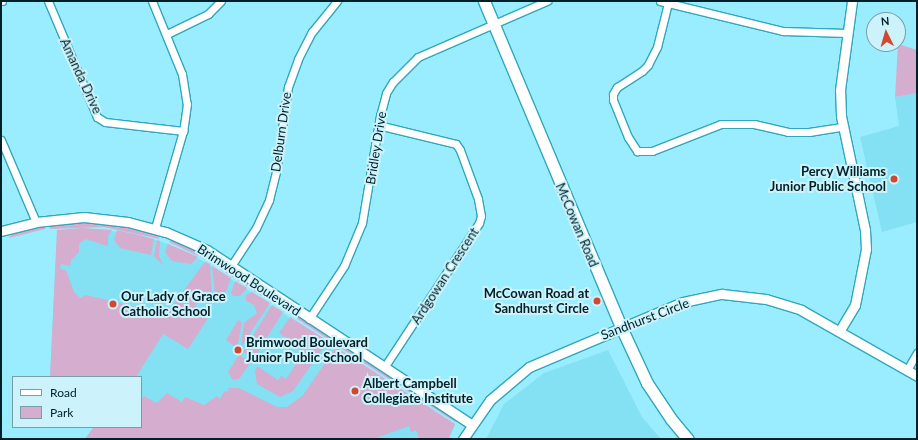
<!DOCTYPE html>
<style>
body{margin:0}
#map{position:relative;width:918px;height:440px;overflow:hidden;background:#9aedfe;font-family:Lato,sans-serif}
div>[style]{position:absolute}
.built>*{inset:0;background:#84e0f3}
.green>*{inset:0;background:#d5adce;transform-origin:0 0}
.roads{filter:drop-shadow(1px 0 #31a7bc) drop-shadow(-1px 0 #31a7bc) drop-shadow(0 1px #31a7bc) drop-shadow(0 -1px #31a7bc)}
.minor>*{height:7px;margin:-3.5px;padding:0 3.5px;transform-origin:3.5px;border-radius:3.5px;background:#fff}
.tertiary>*{height:9px;margin:-4.5px;padding:0 4.5px;transform-origin:4.5px;border-radius:4.5px;background:#fff}
.secondary>*{height:11px;margin:-5.5px;padding:0 5.5px;transform-origin:5.5px;border-radius:5.5px;background:#fff}
.dots>*{width:11px;height:11px;translate:-50% -50%;box-sizing:border-box;border:2px solid #ccf3fb;border-radius:50%}
span{translate:-50% -50%;white-space:nowrap;text-align:center;line-height:1.15;-webkit-text-stroke:4px #ccf3fb;paint-order:stroke}
.street-label{font-size:13px;color:#001f26}
.poi-label{font-size:13px;color:#001f26;font-weight:700}
.right{translate:-100% -50%;text-align:right}
.left{translate:0 -50%;text-align:left}
.frame{position:absolute;inset:0;border:2px solid #001f26;pointer-events:none}
.legend{position:absolute;left:12px;top:376px;width:130px;height:52px;box-sizing:border-box;background:#ccf3fb;border:1px solid #7a9ea6;margin:0;padding:5px 7px;list-style:none;font-size:12px;color:#001f26}
.legend li{display:flex;align-items:center;gap:8px;height:20px}
.legend b{width:20px;border:1px solid #7a9ea6}
.north{position:absolute;left:866px;top:12px;width:40px;height:40px;box-sizing:border-box;background:#ccf3fb;border:1px solid #7a9ea6;border-radius:50%;rotate:355deg;font-size:11px;font-weight:700;line-height:16px;text-align:center;color:#001f26}
.north::after{content:'';display:block;margin:auto;width:14px;height:18px;background:#d2472e;clip-path:polygon(50% 0,100% 100%,50% 72%,0 100%)}
</style>
<div id="map">
<div class="built">
<div style="clip-path:polygon(917px 93px,917px 222px,882px 232px,860px 137px,899px 126px,895px 97px)"></div>
<div style="clip-path:polygon(82px 228px,137px 234px,168px 244px,203px 261px,455px 425px,449px 439px,85px 439px,93px 428px,91px 427px,141px 427px,141px 377px,50px 377px,57px 233px)"></div>
<div style="clip-path:polygon(608px 350px,642px 417px,661px 439px,486px 439px,504px 404px,544px 373px)"></div>
</div>
<div class="green">
<div style="clip-path:polygon(898px 44px,917px 50px,917px 93px,895px 97px)"></div>
<div style="clip-path:polygon(87px 223px,139px 229px,155px 234px,160px 239px,104px 227px,50px 229px,49px 225px)"></div>
<div style="clip-path:polygon(45px 226px,45px 229px,9px 238px,11px 234px)"></div>
<div style="clip-path:polygon(82px 228px,112px 230px,108px 236px,108px 246px,85px 239px,79px 244px,79px 252px,71px 260px,70px 266px,61px 264px,60px 269px,66px 270px,74px 292px,80px 298px,86px 295px,166px 314px,205px 262px,210px 264px,212px 297px,194px 305px,210px 315px,188px 349px,163px 334px,136px 377px,50px 377px,57px 230px)"></div>
<div style="clip-path:polygon(117px 230px,154px 239px,151px 255px,120px 248px,114px 240px)"></div>
<div style="clip-path:polygon(157px 240px,160px 241px,159px 256px,163px 265px,154px 256px)"></div>
<div style="clip-path:polygon(172px 240px,197px 251px,198px 256px,169px 242px)"></div>
<div style="clip-path:polygon(168px 244px,187px 252px,198px 257px,191px 264px,172px 261px,165px 252px)"></div>
<div style="clip-path:polygon(214px 260px,235px 274px,233px 277px,207px 261px)"></div>
<div style="clip-path:polygon(212px 266px,231px 278px,226px 292px,219px 299px,215px 296px)"></div>
<div style="clip-path:polygon(237px 276px,273px 299px,271px 302px,236px 279px)"></div>
<div style="clip-path:polygon(235px 281px,247px 288px,240px 296px,233px 296px,231px 293px)"></div>
<div style="clip-path:polygon(252px 292px,270px 303px,241px 347px,244px 323px,257px 313px,254px 305px,246px 301px,246px 295px)"></div>
<div style="left:272px;top:305px;width:13px;height:55px;rotate:32deg"></div>
<div style="clip-path:polygon(296px 314px,328px 335px,329px 340px,293px 316px)"></div>
<div style="clip-path:polygon(290px 317px,328px 341px,293px 391px,280px 397px,257px 384px,255px 371px,257px 366px,278px 380px,281px 376px,286px 379px,302px 355px,298px 352px,300px 347px,279px 333px)"></div>
<div style="clip-path:polygon(238px 320px,242px 323px,237px 348px,226px 340px)"></div>
<div style="clip-path:polygon(338px 341px,457px 420px,455px 422px,333px 343px)"></div>
<div style="clip-path:polygon(336px 347px,455px 424px,448px 439px,419px 439px,416px 430px,411px 432px,409px 426px,373px 439px,85px 439px,93px 428px,91px 427px,141px 427px,141px 400px,144px 396px,157px 403px,167px 393px,182px 402px,185px 397px,204px 405px,217px 396px,220px 399px,224px 392px,229px 391px,228px 388px,239px 388px,277px 407px,287px 407px,303px 395px)"></div>
<div style="clip-path:polygon(239px 355px,251px 362px,239px 379px,233px 380px,228px 372px)"></div>
</div>
<div class="roads">
<div class="minor">
<div style="left:1px;top:1px;width:1px"></div>
<div style="left:48px;top:1px;width:126px;rotate:67.1deg"></div>
<div style="left:97px;top:117px;width:9px;rotate:32deg"></div>
<div style="left:105px;top:122px;width:79px;rotate:6.6deg"></div>
<div style="left:152px;top:1px;width:79px;rotate:67.7deg"></div>
<div style="left:182px;top:74px;width:30px;rotate:81deg"></div>
<div style="left:187px;top:104px;width:27px;rotate:98deg"></div>
<div style="left:183px;top:131px;width:101px;rotate:106.1deg"></div>
<div style="left:660px;top:1px;width:127px;rotate:13.7deg"></div>
<div style="left:783px;top:31px;width:64px;rotate:1.8deg"></div>
<div style="left:668px;top:3px;width:45px;rotate:104deg"></div>
<div style="left:657px;top:47px;width:20px;rotate:117deg"></div>
<div style="left:648px;top:65px;width:8px;rotate:135deg"></div>
<div style="left:642px;top:71px;width:30px;rotate:147deg"></div>
<div style="left:617px;top:87px;width:8px;rotate:120deg"></div>
<div style="left:613px;top:94px;width:6px;rotate:90deg"></div>
<div style="left:613px;top:100px;width:40px;rotate:68deg"></div>
<div style="left:628px;top:137px;width:17px;rotate:57deg"></div>
<div style="left:637px;top:151px;width:15px"></div>
<div style="left:652px;top:151px;width:74px;rotate:-21.4deg"></div>
<div style="left:721px;top:124px;width:33px"></div>
<div style="left:754px;top:124px;width:35px;rotate:13deg"></div>
<div style="left:788px;top:132px;width:21px"></div>
<div style="left:809px;top:132px;width:33px;rotate:-9deg"></div>
<div style="left:167px;top:34px;width:46px;rotate:-26deg"></div>
<div style="left:208px;top:14px;width:18px;rotate:-45deg"></div>
<div style="left:378px;top:125px;width:80px;rotate:13.7deg"></div>
<div style="left:456px;top:144px;width:7px;rotate:56deg"></div>
<div style="left:460px;top:150px;width:52px;rotate:69.8deg"></div>
<div style="left:478px;top:199px;width:17px;rotate:80deg"></div>
<div style="left:481px;top:216px;width:7px;rotate:106deg"></div>
<div style="left:479px;top:223px;width:171px;rotate:123.3deg"></div>
<div style="left:1px;top:140px;width:89px;rotate:66.9deg"></div>
<div style="left:231px;top:266px;width:45px;rotate:-56.7deg"></div>
<div style="left:256px;top:228px;width:31px;rotate:-65deg"></div>
<div style="left:269px;top:200px;width:30px;rotate:-76deg"></div>
<div style="left:276px;top:171px;width:85px;rotate:-81.9deg"></div>
<div style="left:288px;top:87px;width:30px;rotate:-70deg"></div>
<div style="left:298px;top:59px;width:30px;rotate:-63deg"></div>
<div style="left:312px;top:32px;width:40px;rotate:-51deg"></div>
<div style="left:309px;top:319px;width:64px;rotate:-56.6deg"></div>
<div style="left:344px;top:266px;width:47px;rotate:-67.3deg"></div>
<div style="left:362px;top:223px;width:109px;rotate:-80.5deg"></div>
<div style="left:380px;top:116px;width:24px;rotate:-75deg"></div>
<div style="left:386px;top:93px;width:13px;rotate:-58deg"></div>
<div style="left:393px;top:82px;width:35px;rotate:-45deg"></div>
<div style="left:418px;top:57px;width:141px;rotate:-23.5deg"></div>
<div style="left:907px;top:370px;width:20px;rotate:-60deg"></div>
</div>
<div class="tertiary">
<div style="left:1px;top:231px;width:36px;rotate:-14deg"></div>
<div style="left:36px;top:222px;width:48px;rotate:-5.9deg"></div>
<div style="left:84px;top:217px;width:44px;rotate:6.5deg"></div>
<div style="left:128px;top:222px;width:39px;rotate:15deg"></div>
<div style="left:166px;top:232px;width:45px;rotate:23.7deg"></div>
<div style="left:207px;top:250px;width:316px;rotate:33.4deg"></div>
<div style="left:840px;top:330px;width:29px;rotate:-59deg"></div>
<div style="left:855px;top:305px;width:57px;rotate:-78.9deg"></div>
<div style="left:866px;top:249px;width:19px;rotate:-93deg"></div>
<div style="left:865px;top:230px;width:116px;rotate:-101.9deg"></div>
<div style="left:841px;top:116px;width:26px;rotate:-92deg"></div>
<div style="left:840px;top:90px;width:90px;rotate:-82.3deg"></div>
<div style="left:463px;top:439px;width:47px;rotate:-55.3deg"></div>
<div style="left:490px;top:400px;width:51px;rotate:-40.2deg"></div>
<div style="left:529px;top:367px;width:167px;rotate:-22.9deg"></div>
<div style="left:683px;top:302px;width:40px;rotate:-12deg"></div>
<div style="left:722px;top:294px;width:44px;rotate:6.5deg"></div>
<div style="left:766px;top:299px;width:37px;rotate:17deg"></div>
<div style="left:801px;top:310px;width:133px;rotate:29.6deg"></div>
</div>
<div class="secondary">
<div style="left:484px;top:1px;width:354px;rotate:67.2deg"></div>
<div style="left:621px;top:327px;width:62px;rotate:65.1deg"></div>
<div style="left:647px;top:383px;width:43px;rotate:56.3deg"></div>
<div style="left:671px;top:419px;width:26px;rotate:50deg"></div>
</div>
</div>
<div class="dots">
<div style="left:894px;top:179px;background:#d2472e"></div>
<div style="left:597px;top:301px;background:#d2472e"></div>
<div style="left:113px;top:304px;background:#d2472e"></div>
<div style="left:238px;top:350px;background:#d2472e"></div>
<div style="left:355px;top:391px;background:#d2472e"></div>
</div>
<div class="street-label">
<span style="left:81px;top:76px;rotate:65deg">Amanda Drive</span>
<span style="left:281px;top:132px;rotate:-82deg">Delburn Drive</span>
<span style="left:376px;top:148px;rotate:-81deg">Bridley Drive</span>
<span style="left:577px;top:225px;rotate:67deg">McCowan Road</span>
<span style="left:445px;top:276px;rotate:-57deg">Ardgowan Crescent</span>
<span style="left:249px;top:280px;rotate:33deg">Brimwood Boulevard</span>
<span style="left:645px;top:319px;rotate:-21deg">Sandhurst Circle</span>
</div>
<div class="poi-label">
<span class="right" style="left:886px;top:179px">Percy Williams<br>Junior Public School</span>
<span class="right" style="left:589px;top:301px">McCowan Road at<br>Sandhurst Circle</span>
<span class="left" style="left:121px;top:304px">Our Lady of Grace<br>Catholic School</span>
<span class="left" style="left:246px;top:350px">Brimwood Boulevard<br>Junior Public School</span>
<span class="left" style="left:363px;top:391px">Albert Campbell<br>Collegiate Institute</span>
</div>
<div class="frame"></div>
<ul class="legend">
<li><b style="height:5px;background:#fff"></b>Road</li>
<li><b style="height:11px;background:#d5adce"></b>Park</li>
</ul>
<div class="north">N</div>
</div>
